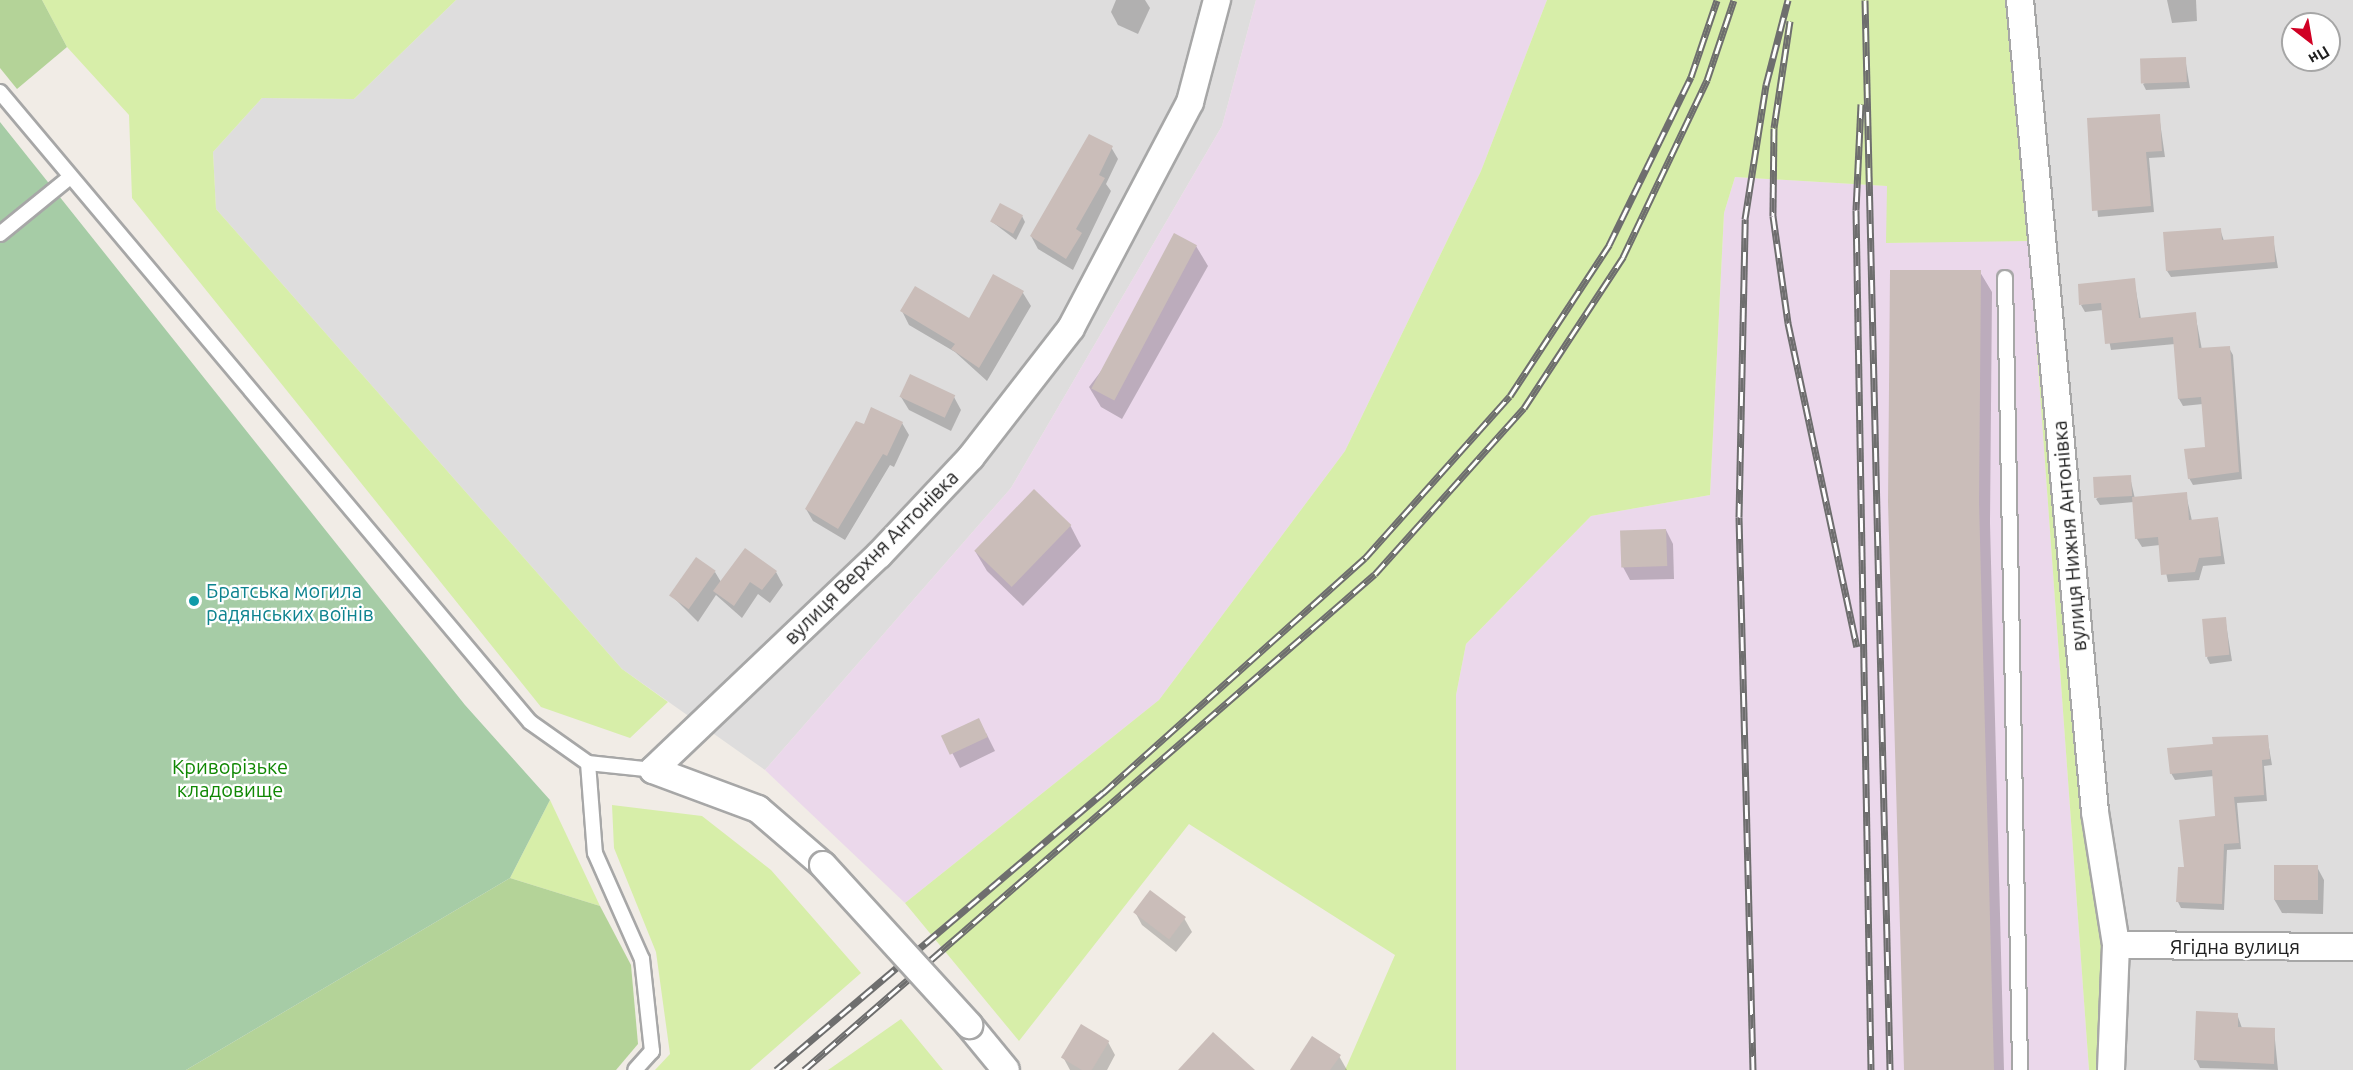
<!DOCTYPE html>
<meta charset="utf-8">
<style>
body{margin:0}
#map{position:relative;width:2353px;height:1070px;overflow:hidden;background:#f1ece6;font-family:Ubuntu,sans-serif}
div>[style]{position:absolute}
.residential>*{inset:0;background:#dedddd}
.industrial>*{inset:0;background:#ebd8eb}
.grass>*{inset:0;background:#d7eea9}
.forest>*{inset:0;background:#b4d398}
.cemetery>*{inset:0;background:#a6cca6}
.shadow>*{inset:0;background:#0003}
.building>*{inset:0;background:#cabdb9;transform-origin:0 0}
.roads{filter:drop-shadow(2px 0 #a7a7a7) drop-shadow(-2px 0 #a7a7a7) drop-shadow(0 2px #a7a7a7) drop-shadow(0 -2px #a7a7a7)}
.lane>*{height:14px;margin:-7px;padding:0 7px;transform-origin:7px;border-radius:7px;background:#fff}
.street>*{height:26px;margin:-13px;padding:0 13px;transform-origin:13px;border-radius:13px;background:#fff}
.rail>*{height:7px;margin-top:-3.5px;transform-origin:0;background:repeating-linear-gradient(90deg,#fff 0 14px,#6e6e6e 0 28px);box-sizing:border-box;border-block:2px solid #6e6e6e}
.bridges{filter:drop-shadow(2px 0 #a7a7a7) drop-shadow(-2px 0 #a7a7a7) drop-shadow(0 2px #a7a7a7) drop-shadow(0 -2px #a7a7a7)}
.street-bridge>*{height:26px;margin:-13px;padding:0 13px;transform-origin:13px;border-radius:13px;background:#fff}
.dots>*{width:16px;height:16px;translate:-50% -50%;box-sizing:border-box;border:3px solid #fff;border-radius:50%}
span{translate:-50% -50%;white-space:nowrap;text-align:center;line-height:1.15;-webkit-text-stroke:4.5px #fff;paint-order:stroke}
.street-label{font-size:20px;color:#202020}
.culture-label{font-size:20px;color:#0d838f}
.left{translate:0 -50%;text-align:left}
.park-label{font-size:20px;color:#108804}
.north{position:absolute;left:2281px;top:12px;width:60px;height:60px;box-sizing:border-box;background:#fff;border:2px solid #a6a6a6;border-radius:50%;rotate:149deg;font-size:16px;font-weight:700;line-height:24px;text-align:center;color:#202020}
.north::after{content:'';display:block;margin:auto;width:21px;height:27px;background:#d00024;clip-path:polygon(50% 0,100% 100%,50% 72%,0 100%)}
</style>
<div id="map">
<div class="residential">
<div style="clip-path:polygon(456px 0,1256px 0,1222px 126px,1011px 488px,765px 770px,622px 669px,216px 209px,213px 152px,262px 98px,354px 99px)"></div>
<div style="clip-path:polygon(evenodd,2013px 0,2353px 0,2353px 1070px,2104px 1070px,2013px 0,2293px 24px,2329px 24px,2329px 60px,2293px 60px,2293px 24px)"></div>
</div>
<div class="industrial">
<div style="clip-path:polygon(1256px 0,1547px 0,1481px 171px,1345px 451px,1159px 700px,905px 903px,765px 770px,1011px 488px,1222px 126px)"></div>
<div style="clip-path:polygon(1735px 177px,1887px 186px,1887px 243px,2029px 240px,2089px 1070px,1456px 1070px,1456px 695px,1466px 644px,1591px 516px,1710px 495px,1724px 213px)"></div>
</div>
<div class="grass">
<div style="clip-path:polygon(42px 0,456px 0,354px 99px,262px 98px,213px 152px,216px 209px,622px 669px,668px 702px,630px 738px,541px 707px,132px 198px,129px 115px,67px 47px)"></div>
<div style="clip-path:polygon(1547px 0,2013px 0,2103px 946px,2104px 1070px,2089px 1070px,2029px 241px,1886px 243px,1887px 186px,1735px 177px,1724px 213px,1710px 495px,1591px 516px,1466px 644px,1456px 695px,1456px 1070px,1345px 1070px,1395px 955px,1189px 824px,1019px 1041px,905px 903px,1159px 700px,1345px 451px,1481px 171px)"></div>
<div style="clip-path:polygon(550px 800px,600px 906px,510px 878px)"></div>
<div style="clip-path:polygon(612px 805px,702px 816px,771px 870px,861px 973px,750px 1070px,655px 1070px,670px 1054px,656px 952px,614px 848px)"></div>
<div style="clip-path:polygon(901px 1019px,943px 1070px,828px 1070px,831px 1068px)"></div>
</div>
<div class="forest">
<div style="clip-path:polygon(0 0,42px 0,67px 47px,17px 89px,0 68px)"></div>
<div style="clip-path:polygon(510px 878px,600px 906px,631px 965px,638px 1044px,616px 1070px,186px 1070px)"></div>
</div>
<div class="cemetery">
<div style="clip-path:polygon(0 122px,465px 705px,550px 800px,510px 878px,186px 1070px,0 1070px)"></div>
</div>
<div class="shadow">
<div style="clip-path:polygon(1116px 0,1145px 0,1150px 8px,1138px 34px,1118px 25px,1111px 12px)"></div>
<div style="clip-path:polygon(2167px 0,2196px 0,2197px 21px,2172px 23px)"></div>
<div style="clip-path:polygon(2185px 58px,2190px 88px,2146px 90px,2143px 84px)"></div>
<div style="clip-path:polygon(2159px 115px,2165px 157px,2149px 158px,2154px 212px,2098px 217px,2089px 120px)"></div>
<div style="clip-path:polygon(1111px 147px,1118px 159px,1106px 184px,1111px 191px,1073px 270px,1038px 249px,1031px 236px)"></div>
<div style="clip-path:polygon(1022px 216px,1025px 222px,1016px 240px,991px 221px)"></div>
<div style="clip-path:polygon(2220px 229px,2224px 241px,2273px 238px,2278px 268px,2171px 277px,2167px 271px)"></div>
<div style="clip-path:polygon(1196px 246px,1208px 266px,1122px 419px,1101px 407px,1089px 387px)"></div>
<div style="clip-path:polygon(1980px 272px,1992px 292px,1990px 523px,2004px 1070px,1905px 1070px)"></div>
<div style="clip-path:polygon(994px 276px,1023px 293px,1031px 306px,987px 381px,955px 352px,909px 325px,902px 311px,969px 320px)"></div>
<div style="clip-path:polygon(2134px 280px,2141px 319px,2195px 313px,2202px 350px,2229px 348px,2233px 355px,2242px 479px,2193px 485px,2189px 478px,2207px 448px,2203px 404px,2183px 406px,2179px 399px,2175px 344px,2111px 350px,2103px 310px,2085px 312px,2081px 305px)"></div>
<div style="clip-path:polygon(901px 397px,954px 397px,961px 410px,951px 431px,909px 410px)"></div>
<div style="clip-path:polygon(902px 423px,909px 435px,894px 467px,890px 465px,845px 540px,813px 521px,806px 509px,865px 426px)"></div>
<div style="clip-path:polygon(2130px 477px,2135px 499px,2186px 494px,2192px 521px,2218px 519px,2225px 564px,2203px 566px,2199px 580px,2168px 582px,2160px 545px,2142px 547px,2137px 539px,2134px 502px,2100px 505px,2096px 499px)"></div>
<div style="clip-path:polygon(1070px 525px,1081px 546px,1023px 606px,987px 571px,975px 551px)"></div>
<div style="clip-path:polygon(1666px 530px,1673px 544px,1674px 579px,1630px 580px,1623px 567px,1622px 532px)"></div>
<div style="clip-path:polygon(715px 572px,721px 582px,776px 572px,783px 585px,770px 603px,758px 594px,742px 618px,716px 595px,698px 622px,672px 596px)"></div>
<div style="clip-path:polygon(2225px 618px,2232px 661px,2210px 664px,2207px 658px)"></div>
<div style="clip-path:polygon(986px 733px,995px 751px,960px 768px,944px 737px)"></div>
<div style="clip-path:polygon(2267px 736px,2272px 765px,2264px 766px,2267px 801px,2237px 803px,2241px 849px,2227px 850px,2224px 910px,2181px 908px,2178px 902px,2186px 869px,2217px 818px,2214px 776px,2175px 780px,2171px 773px,2214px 746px)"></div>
<div style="clip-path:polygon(2317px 867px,2324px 880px,2323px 914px,2282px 913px,2274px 899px)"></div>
<div style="clip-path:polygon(1135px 912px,1184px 918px,1192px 932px,1176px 952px,1142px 925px)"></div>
<div style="clip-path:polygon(2197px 1013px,2237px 1014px,2242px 1028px,2274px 1030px,2278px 1070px,2200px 1068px,2196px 1060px)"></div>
<div style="clip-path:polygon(1108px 1042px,1115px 1055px,1107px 1070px,1070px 1070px,1063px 1057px)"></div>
<div style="clip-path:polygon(1339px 1056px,1347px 1070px,1292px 1070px)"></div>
</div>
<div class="building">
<div style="left:2186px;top:57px;width:25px;height:46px;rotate:88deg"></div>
<div style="clip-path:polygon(2160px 114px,2162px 151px,2146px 152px,2151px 206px,2092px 211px,2087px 118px)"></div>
<div style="clip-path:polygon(1089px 134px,1113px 146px,1099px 175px,1105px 178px,1076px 229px,1082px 233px,1066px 259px,1030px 236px)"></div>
<div style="left:1000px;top:203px;width:26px;height:21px;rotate:28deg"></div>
<div style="clip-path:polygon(2221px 228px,2222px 240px,2274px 236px,2275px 262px,2166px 271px,2163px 232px)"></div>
<div style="left:1174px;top:233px;width:26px;height:176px;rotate:28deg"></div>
<div style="clip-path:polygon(1890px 270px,1981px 270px,1979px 502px,1994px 1070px,1904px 1070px,1888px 502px)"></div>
<div style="clip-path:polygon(993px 274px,1024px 291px,979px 368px,951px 349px,955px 344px,900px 311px,915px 286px,969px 318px)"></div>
<div style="clip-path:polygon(2135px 278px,2139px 318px,2196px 312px,2199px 348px,2230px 346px,2239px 472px,2188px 479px,2184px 449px,2205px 447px,2201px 397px,2178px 399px,2173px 337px,2105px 344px,2101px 303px,2079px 305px,2078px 284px)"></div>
<div style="left:910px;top:374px;width:50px;height:25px;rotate:25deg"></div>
<div style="clip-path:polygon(871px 407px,903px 422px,887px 456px,883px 454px,838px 529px,805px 509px,856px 421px,864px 424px)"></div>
<div style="left:2131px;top:475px;width:21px;height:38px;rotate:87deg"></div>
<div style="left:1034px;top:489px;width:52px;height:86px;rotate:44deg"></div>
<div style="clip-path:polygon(2187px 492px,2189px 520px,2218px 517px,2221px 556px,2199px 558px,2195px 572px,2161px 575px,2158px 537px,2135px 539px,2132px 497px)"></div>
<div style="left:1666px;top:529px;width:37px;height:46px;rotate:88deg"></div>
<div style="clip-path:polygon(745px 548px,777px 571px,762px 590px,750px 582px,734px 606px,713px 591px)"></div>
<div style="left:696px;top:557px;width:24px;height:47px;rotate:35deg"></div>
<div style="left:2226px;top:617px;width:38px;height:24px;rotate:85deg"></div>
<div style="left:979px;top:718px;width:21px;height:42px;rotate:65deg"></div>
<div style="clip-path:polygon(2268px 735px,2270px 759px,2262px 760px,2264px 795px,2234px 797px,2239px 843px,2224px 844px,2222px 904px,2176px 902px,2178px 867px,2184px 867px,2179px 820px,2215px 816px,2212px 770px,2170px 774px,2167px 748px,2213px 744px,2212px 737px)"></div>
<div style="left:2274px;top:865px;width:44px;height:35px"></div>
<div style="left:1150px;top:890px;width:45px;height:28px;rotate:37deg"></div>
<div style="clip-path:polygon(2196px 1011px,2238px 1013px,2238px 1027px,2275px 1028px,2274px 1064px,2194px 1060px)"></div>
<div style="left:1081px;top:1024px;width:33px;height:39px;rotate:31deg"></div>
<div style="clip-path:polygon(1213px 1032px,1255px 1070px,1178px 1070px)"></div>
<div style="clip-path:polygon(1312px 1036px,1341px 1055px,1330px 1070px,1290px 1070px)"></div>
</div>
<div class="roads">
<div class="lane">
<div style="left:0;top:92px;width:823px;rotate:49.93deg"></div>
<div style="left:530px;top:722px;width:71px;rotate:35.3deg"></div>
<div style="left:588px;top:763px;width:65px;rotate:6.1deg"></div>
<div style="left:0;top:234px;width:89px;rotate:-39.1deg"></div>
<div style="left:2005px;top:278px;width:792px;rotate:88.91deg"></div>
<div style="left:588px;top:763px;width:90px;rotate:85.6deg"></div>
<div style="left:595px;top:853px;width:116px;rotate:66.1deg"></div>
<div style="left:642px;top:959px;width:93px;rotate:83.8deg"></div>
<div style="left:652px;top:1051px;width:25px;rotate:132deg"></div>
</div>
<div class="street">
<div style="left:2020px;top:0;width:815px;rotate:84.72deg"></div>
<div style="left:2095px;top:812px;width:135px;rotate:81deg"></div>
<div style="left:2116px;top:945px;width:125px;rotate:92.3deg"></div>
<div style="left:823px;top:865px;width:86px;rotate:-139.3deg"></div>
<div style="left:758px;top:809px;width:112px;rotate:-159.6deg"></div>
<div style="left:653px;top:770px;width:312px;rotate:-43.6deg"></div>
<div style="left:879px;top:555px;width:134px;rotate:-46.8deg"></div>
<div style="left:971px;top:457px;width:163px;rotate:-52.2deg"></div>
<div style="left:1071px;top:328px;width:255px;rotate:-62.2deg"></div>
<div style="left:1190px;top:102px;width:106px;rotate:-75.2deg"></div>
<div style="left:2116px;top:945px;width:237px;rotate:0.5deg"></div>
<div style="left:969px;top:1025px;width:58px;rotate:50.6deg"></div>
</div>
</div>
<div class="rail">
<div style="left:1865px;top:0;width:1070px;rotate:88.66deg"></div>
<div style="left:1790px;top:21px;width:108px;rotate:98.5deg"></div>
<div style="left:1774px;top:128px;width:88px;rotate:90.7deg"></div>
<div style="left:1773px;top:216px;width:108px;rotate:82deg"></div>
<div style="left:1788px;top:323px;width:331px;rotate:78deg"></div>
<div style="left:1861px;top:104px;width:106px;rotate:92.7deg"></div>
<div style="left:1856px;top:210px;width:860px;rotate:89deg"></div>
<div style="left:776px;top:1070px;width:429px;rotate:-40.3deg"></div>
<div style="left:1103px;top:793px;width:352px;rotate:-41.9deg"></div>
<div style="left:1365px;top:558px;width:217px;rotate:-48.2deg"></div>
<div style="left:1510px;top:396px;width:181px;rotate:-56.7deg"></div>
<div style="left:1609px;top:245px;width:187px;rotate:-64deg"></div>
<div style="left:1691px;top:77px;width:81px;rotate:-71.3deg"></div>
<div style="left:804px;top:1070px;width:756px;rotate:-40.98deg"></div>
<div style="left:1375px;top:574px;width:223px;rotate:-48.1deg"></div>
<div style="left:1524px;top:408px;width:181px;rotate:-56.7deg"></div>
<div style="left:1623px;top:257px;width:196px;rotate:-64.6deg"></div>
<div style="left:1707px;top:80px;width:84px;rotate:-71.4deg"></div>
<div style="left:1753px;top:1070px;width:553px;rotate:-91.45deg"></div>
<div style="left:1739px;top:517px;width:298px;rotate:-88.8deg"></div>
<div style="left:1745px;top:219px;width:136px;rotate:-81.1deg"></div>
<div style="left:1766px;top:85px;width:88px;rotate:-75.5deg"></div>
</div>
<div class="bridges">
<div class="street-bridge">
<div style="left:823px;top:865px;width:217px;rotate:47.6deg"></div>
</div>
</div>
<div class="dots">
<div style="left:194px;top:601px;background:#0f9aa8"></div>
</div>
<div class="street-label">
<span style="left:2069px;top:536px;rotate:-95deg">вулиця Нижня Антонівка</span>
<span style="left:871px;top:557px;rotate:-45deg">вулиця Верхня Антонівка</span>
<span style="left:2235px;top:946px">Ягідна вулиця</span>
</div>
<div class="culture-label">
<span class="left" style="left:206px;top:602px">Братська могила<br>радянських воїнів</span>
</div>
<div class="park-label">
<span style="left:230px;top:778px">Криворізьке<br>кладовище</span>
</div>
<div class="north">Пн</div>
</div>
